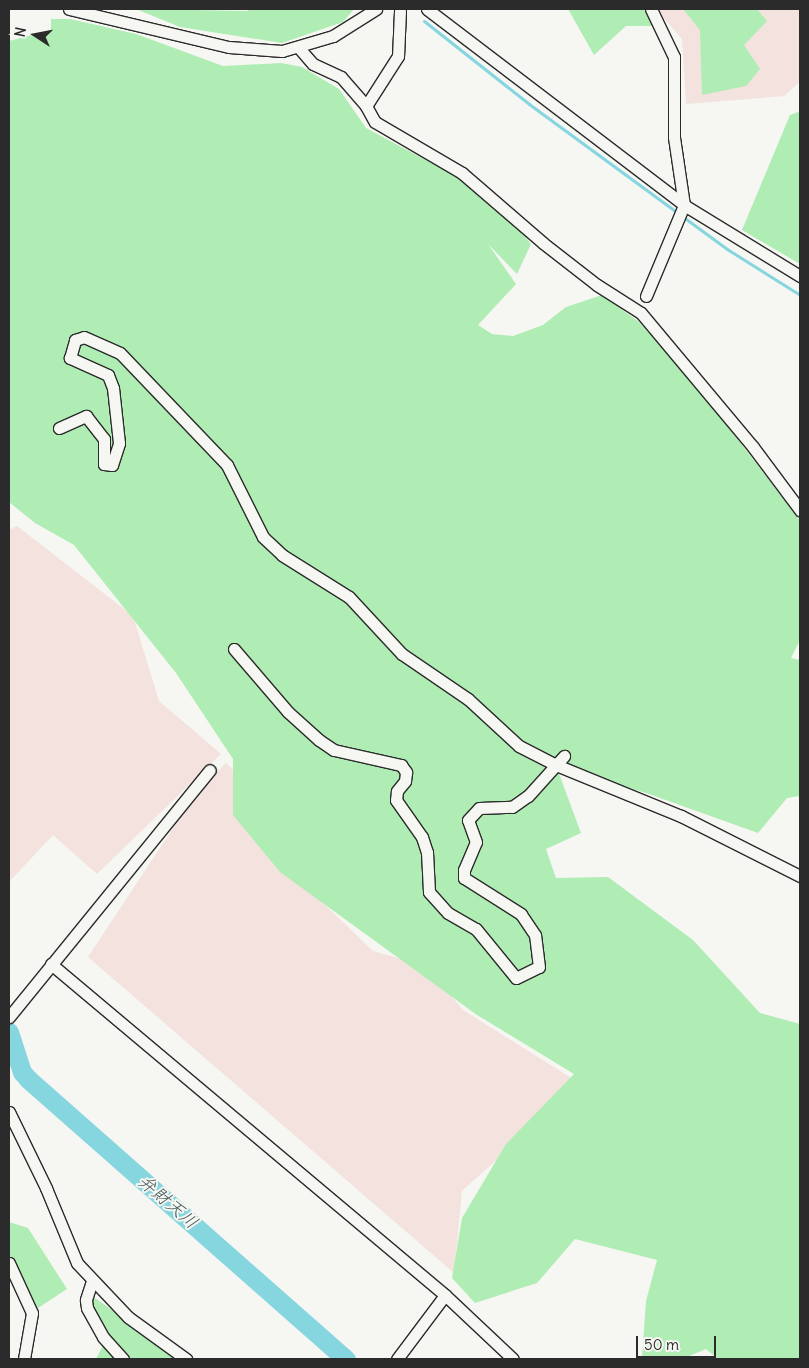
<!DOCTYPE html>
<meta charset="utf-8">
<style>
body{margin:0}
#map{position:relative;width:809px;height:1368px;overflow:hidden;background:#f6f6f2;font-family:Delius,"Klee One",sans-serif}
div>[style]{position:absolute}
.built>*{inset:0;background:#f3e2dd}
.green>*{inset:0;background:#afedb4}
.stream>*{height:3px;margin:-1.5px;padding:0 1.5px;transform-origin:1.5px;border-radius:1.5px;background:#86d6e0}
.river>*{height:19px;margin:-9.5px;padding:0 9.5px;transform-origin:9.5px;border-radius:9.5px;background:#86d6e0}
.roads{filter:drop-shadow(1px 0 #2b2b2b) drop-shadow(-1px 0 #2b2b2b) drop-shadow(0 1px #2b2b2b) drop-shadow(0 -1px #2b2b2b)}
.minor>*{height:11px;margin:-5.5px;padding:0 5.5px;transform-origin:5.5px;border-radius:5.5px;background:#f6f6f2}
span{translate:-50% -50%;white-space:nowrap;text-align:center;line-height:1.15;-webkit-text-stroke:4px #f6f6f2;paint-order:stroke}
.water-label{font-size:18px;color:#425658;font-style:italic}
.frame{position:absolute;inset:0;border:10px solid #2b2b2b;pointer-events:none}
.north{position:absolute;left:10px;top:10px;width:50px;height:50px;-webkit-text-stroke:4px #f6f6f2;paint-order:stroke;rotate:281deg;font-size:14px;font-weight:700;line-height:20px;text-align:center;color:#2b2b2b}
.north::after{content:'';display:block;margin:auto;width:18px;height:22px;background:#2b2b2b;clip-path:polygon(50% 0,100% 100%,50% 72%,0 100%)}
.scale{position:absolute;left:636px;top:1336px;width:80px;height:22px;box-sizing:border-box;border:2px solid #2b2b2b;border-top:0;padding-left:6px;font-size:15px;line-height:18px;white-space:nowrap;color:#2b2b2b;-webkit-text-stroke:4px #f6f6f2;paint-order:stroke}
</style>
<div id="map">
<div class="built">
<div style="clip-path:polygon(656px 9px,800px 9px,800px 82px,784px 96px,686px 104px,682px 39px)"></div>
<div style="clip-path:polygon(17px 526px,133px 616px,159px 701px,221px 754px,97px 874px,53px 835px,9px 882px,9px 530px)"></div>
<div style="clip-path:polygon(226px 763px,267px 802px,266px 848px,373px 951px,426px 966px,463px 1010px,581px 1084px,462px 1191px,454px 1273px,88px 957px,193px 798px)"></div>
</div>
<div class="green">
<div style="clip-path:polygon(136px 9px,248px 11px,248px 9px,354px 9px,343px 22px,282px 43px,180px 27px)"></div>
<div style="clip-path:polygon(568px 9px,651px 9px,660px 26px,626px 26px,594px 55px)"></div>
<div style="clip-path:polygon(683px 9px,757px 9px,767px 21px,744px 45px,760px 69px,746px 86px,702px 95px,700px 30px)"></div>
<div style="clip-path:polygon(51px 19px,70px 19px,136px 34px,223px 66px,281px 63px,302px 67px,339px 89px,366px 128px,491px 195px,531px 244px,517px 274px,488px 244px,516px 284px,478px 325px,492px 334px,513px 336px,543px 325px,566px 307px,602px 295px,639px 322px,703px 394px,800px 521px,800px 640px,791px 658px,800px 660px,800px 796px,787px 798px,758px 833px,649px 794px,560px 767px,558px 771px,581px 833px,546px 849px,556px 878px,608px 877px,693px 940px,760px 1013px,800px 1024px,800px 1359px,718px 1359px,706px 1349px,682px 1359px,642px 1359px,646px 1301px,657px 1260px,575px 1239px,537px 1283px,475px 1303px,452px 1278px,462px 1218px,506px 1144px,574px 1074px,477px 1015px,280px 872px,233px 815px,233px 759px,176px 673px,74px 545px,35px 523px,9px 502px,9px 41px,51px 30px)"></div>
<div style="clip-path:polygon(798px 112px,800px 114px,800px 264px,742px 230px,790px 115px)"></div>
<div style="clip-path:polygon(9px 1222px,28px 1228px,67px 1289px,35px 1310px,9px 1279px)"></div>
<div style="clip-path:polygon(88px 1293px,181px 1359px,96px 1359px,102px 1347px,87px 1308px)"></div>
</div>
<div class="stream">
<div style="left:424px;top:21px;width:134px;rotate:38.3deg"></div>
<div style="left:529px;top:104px;width:245px;rotate:36.2deg"></div>
<div style="left:727px;top:249px;width:86px;rotate:32.2deg"></div>
</div>
<div class="river">
<div style="left:9px;top:1032px;width:42px;rotate:72deg"></div>
<div style="left:22px;top:1072px;width:9px;rotate:49deg"></div>
<div style="left:28px;top:1079px;width:424px;rotate:41.4deg"></div>
</div>
<div class="roads">
<div class="minor">
<div style="left:69px;top:9px;width:164px;rotate:13.4deg"></div>
<div style="left:229px;top:47px;width:53px;rotate:4.3deg"></div>
<div style="left:282px;top:51px;width:53px;rotate:-16.4deg"></div>
<div style="left:333px;top:36px;width:51px;rotate:-32.1deg"></div>
<div style="left:427px;top:9px;width:323px;rotate:37.3deg"></div>
<div style="left:684px;top:205px;width:136px;rotate:31.5deg"></div>
<div style="left:400px;top:11px;width:45px;rotate:92.5deg"></div>
<div style="left:398px;top:56px;width:59px;rotate:122.6deg"></div>
<div style="left:366px;top:106px;width:18px;rotate:61deg"></div>
<div style="left:375px;top:122px;width:101px;rotate:30.4deg"></div>
<div style="left:462px;top:173px;width:107px;rotate:40.8deg"></div>
<div style="left:543px;top:243px;width:68px;rotate:37.9deg"></div>
<div style="left:597px;top:285px;width:52px;rotate:32.5deg"></div>
<div style="left:641px;top:313px;width:175px;rotate:50.1deg"></div>
<div style="left:753px;top:447px;width:79px;rotate:53.3deg"></div>
<div style="left:299px;top:48px;width:21px;rotate:49deg"></div>
<div style="left:313px;top:64px;width:31px;rotate:25deg"></div>
<div style="left:341px;top:77px;width:38px;rotate:49deg"></div>
<div style="left:646px;top:296px;width:99px;rotate:-67.3deg"></div>
<div style="left:684px;top:205px;width:69px;rotate:-98.4deg"></div>
<div style="left:674px;top:137px;width:80px;rotate:-90deg"></div>
<div style="left:674px;top:57px;width:53px;rotate:-115.6deg"></div>
<div style="left:59px;top:428px;width:30px;rotate:-24deg"></div>
<div style="left:86px;top:416px;width:29px;rotate:52deg"></div>
<div style="left:104px;top:439px;width:25px;rotate:90deg"></div>
<div style="left:104px;top:464px;width:8px;rotate:7deg"></div>
<div style="left:112px;top:465px;width:23px;rotate:-72deg"></div>
<div style="left:119px;top:443px;width:55px;rotate:-96.2deg"></div>
<div style="left:113px;top:388px;width:14px;rotate:-111deg"></div>
<div style="left:108px;top:375px;width:42px;rotate:-155.9deg"></div>
<div style="left:70px;top:358px;width:19px;rotate:-74deg"></div>
<div style="left:75px;top:340px;width:9px;rotate:-18deg"></div>
<div style="left:84px;top:337px;width:39px;rotate:24deg"></div>
<div style="left:120px;top:353px;width:155px;rotate:46.3deg"></div>
<div style="left:227px;top:465px;width:80px;rotate:63.4deg"></div>
<div style="left:263px;top:537px;width:26px;rotate:43deg"></div>
<div style="left:282px;top:555px;width:79px;rotate:32.1deg"></div>
<div style="left:349px;top:597px;width:78px;rotate:47.1deg"></div>
<div style="left:402px;top:654px;width:80px;rotate:34.3deg"></div>
<div style="left:468px;top:699px;width:69px;rotate:42.7deg"></div>
<div style="left:519px;top:746px;width:42px;rotate:27.2deg"></div>
<div style="left:556px;top:765px;width:135px;rotate:22.2deg"></div>
<div style="left:681px;top:816px;width:133px;rotate:26.8deg"></div>
<div style="left:234px;top:649px;width:83px;rotate:49.4deg"></div>
<div style="left:288px;top:712px;width:42px;rotate:42.1deg"></div>
<div style="left:319px;top:740px;width:18px;rotate:34deg"></div>
<div style="left:334px;top:750px;width:69px;rotate:12.6deg"></div>
<div style="left:401px;top:765px;width:9px;rotate:54deg"></div>
<div style="left:406px;top:772px;width:9px;rotate:96deg"></div>
<div style="left:405px;top:781px;width:13px;rotate:129deg"></div>
<div style="left:397px;top:791px;width:9px;rotate:96deg"></div>
<div style="left:396px;top:800px;width:45px;rotate:54.9deg"></div>
<div style="left:422px;top:837px;width:16px;rotate:72deg"></div>
<div style="left:427px;top:852px;width:40px;rotate:87.1deg"></div>
<div style="left:429px;top:892px;width:28px;rotate:48deg"></div>
<div style="left:448px;top:913px;width:32px;rotate:30deg"></div>
<div style="left:476px;top:929px;width:63px;rotate:50.8deg"></div>
<div style="left:516px;top:978px;width:25px;rotate:-26deg"></div>
<div style="left:539px;top:967px;width:32px;rotate:-97deg"></div>
<div style="left:535px;top:935px;width:25px;rotate:-124deg"></div>
<div style="left:521px;top:914px;width:67px;rotate:-147.7deg"></div>
<div style="left:464px;top:878px;width:8px;rotate:-90deg"></div>
<div style="left:464px;top:870px;width:30px;rotate:-67deg"></div>
<div style="left:476px;top:842px;width:23px;rotate:-110deg"></div>
<div style="left:468px;top:820px;width:16px;rotate:-47deg"></div>
<div style="left:479px;top:808px;width:33px;rotate:-2deg"></div>
<div style="left:512px;top:807px;width:19px;rotate:-35deg"></div>
<div style="left:528px;top:796px;width:54px;rotate:-48deg"></div>
<div style="left:51px;top:964px;width:515px;rotate:40.03deg"></div>
<div style="left:445px;top:1295px;width:93px;rotate:43.3deg"></div>
<div style="left:9px;top:1017px;width:318px;rotate:-50.9deg"></div>
<div style="left:9px;top:1112px;width:85px;rotate:64deg"></div>
<div style="left:46px;top:1188px;width:81px;rotate:67.5deg"></div>
<div style="left:77px;top:1263px;width:74px;rotate:46.6deg"></div>
<div style="left:128px;top:1317px;width:72px;rotate:35.9deg"></div>
<div style="left:9px;top:1263px;width:55px;rotate:65.3deg"></div>
<div style="left:32px;top:1313px;width:47px;rotate:99.9deg"></div>
<div style="left:92px;top:1281px;width:20px;rotate:108deg"></div>
<div style="left:86px;top:1300px;width:8px;rotate:83deg"></div>
<div style="left:87px;top:1308px;width:33px;rotate:61deg"></div>
<div style="left:103px;top:1337px;width:30px;rotate:48deg"></div>
<div style="left:397px;top:1359px;width:80px;rotate:-53.1deg"></div>
</div>
</div>
<div class="water-label">
<span style="left:168px;top:1202px;rotate:41deg">弁財天川</span>
</div>
<div class="frame"></div>
<div class="north">N</div>
<div class="scale">50 m</div>
</div>
